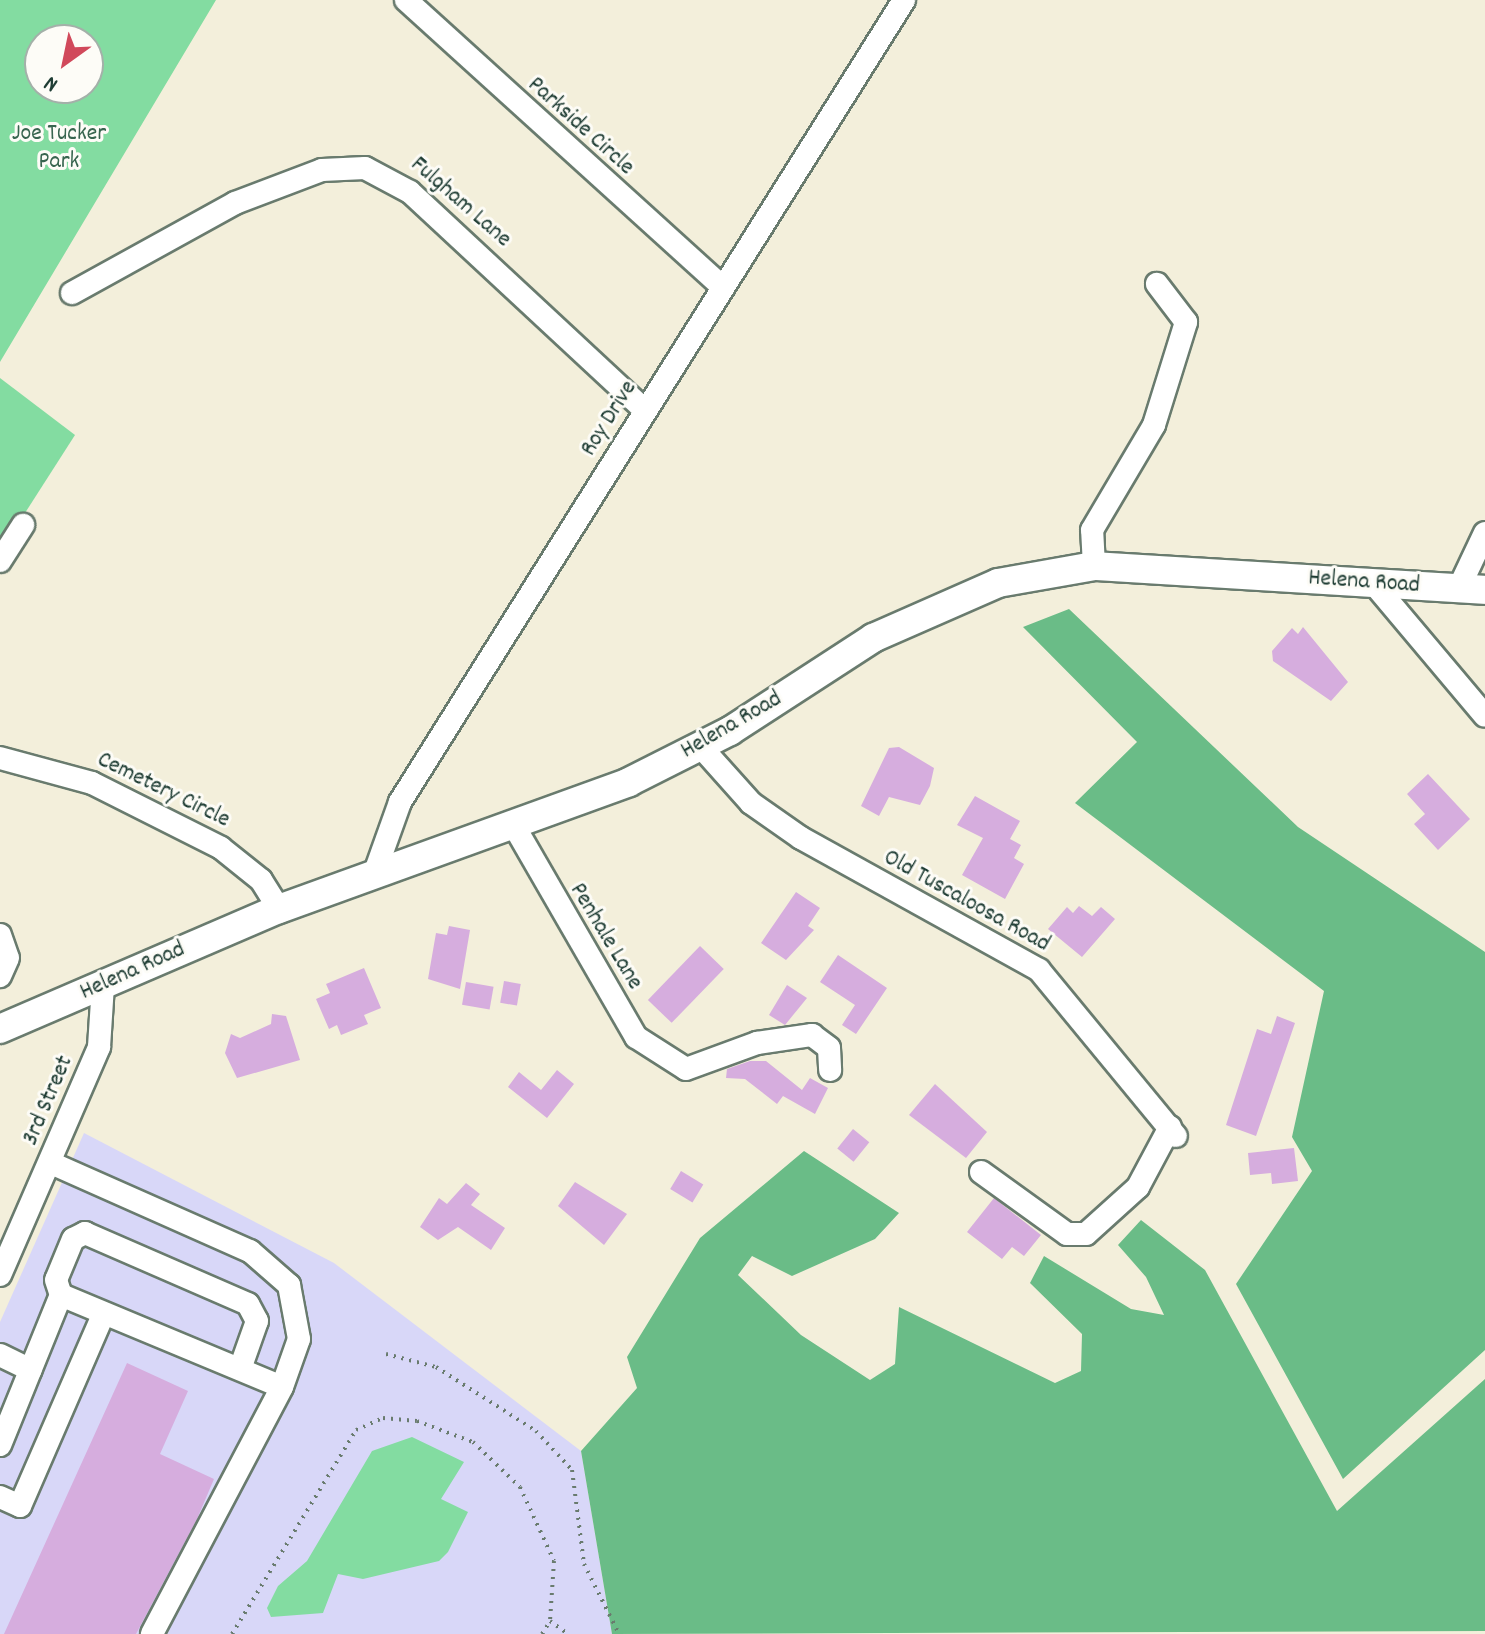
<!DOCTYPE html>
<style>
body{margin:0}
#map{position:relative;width:1485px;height:1634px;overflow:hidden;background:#f3efdb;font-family:Dekko,sans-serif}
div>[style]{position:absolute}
.built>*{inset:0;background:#d8d7f8}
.green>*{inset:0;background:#83dca1}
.forest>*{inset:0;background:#6abc87}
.building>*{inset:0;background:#d6adde;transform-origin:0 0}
.path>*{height:4px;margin-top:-2px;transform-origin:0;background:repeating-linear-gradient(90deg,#697b6e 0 2px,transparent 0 8px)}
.roads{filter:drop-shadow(2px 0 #697b6e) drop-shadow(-2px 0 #697b6e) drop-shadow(0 2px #697b6e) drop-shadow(0 -2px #697b6e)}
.minor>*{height:22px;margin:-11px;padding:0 11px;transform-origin:11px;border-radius:11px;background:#fff}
.major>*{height:28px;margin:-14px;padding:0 14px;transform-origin:14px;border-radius:14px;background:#fff}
span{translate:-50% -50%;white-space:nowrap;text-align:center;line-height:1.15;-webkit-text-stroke:6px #fdfcf7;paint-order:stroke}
.street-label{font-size:24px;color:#1f3d34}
.park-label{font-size:24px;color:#38654f}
.north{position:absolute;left:24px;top:24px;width:80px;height:80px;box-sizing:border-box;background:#fdfcf7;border:2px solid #a4b0a9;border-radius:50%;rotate:213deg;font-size:22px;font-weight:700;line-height:32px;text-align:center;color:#1f3d34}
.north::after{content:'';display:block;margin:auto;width:28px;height:36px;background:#d1495b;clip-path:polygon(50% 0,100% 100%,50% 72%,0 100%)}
</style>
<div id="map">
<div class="built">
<div style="clip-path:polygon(84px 1133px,334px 1263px,581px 1451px,612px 1634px,0 1634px,0 1322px)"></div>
</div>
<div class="green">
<div style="clip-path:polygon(evenodd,0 0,216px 0,0 362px,0 0,40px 40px,88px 40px,88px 88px,40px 88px,40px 40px)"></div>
<div style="clip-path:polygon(0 378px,75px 435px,0 552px)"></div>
<div style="clip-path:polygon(412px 1437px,464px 1462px,441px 1499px,468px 1512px,448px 1552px,439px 1561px,363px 1579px,338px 1574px,323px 1613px,271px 1617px,267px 1608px,278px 1586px,307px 1561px,372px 1451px)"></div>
</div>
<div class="forest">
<div style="clip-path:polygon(1069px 609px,1298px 827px,1485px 952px,1485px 1350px,1343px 1479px,1236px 1284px,1312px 1171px,1292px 1137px,1324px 991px,1075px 803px,1137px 742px,1023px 627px)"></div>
<div style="clip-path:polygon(804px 1151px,899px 1213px,875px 1239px,792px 1276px,752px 1256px,738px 1275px,801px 1335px,870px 1380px,895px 1364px,899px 1307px,1055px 1383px,1081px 1371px,1082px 1334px,1030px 1283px,1044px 1256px,1131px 1309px,1164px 1315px,1146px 1277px,1118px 1245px,1141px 1220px,1205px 1270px,1337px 1511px,1485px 1379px,1485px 1631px,612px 1634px,581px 1451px,637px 1388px,627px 1357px,700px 1238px)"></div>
</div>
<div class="building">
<div style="clip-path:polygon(1303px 627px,1348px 682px,1331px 701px,1273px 661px,1272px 651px,1292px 628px,1298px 634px)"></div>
<div style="clip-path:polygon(899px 747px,934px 768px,930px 786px,920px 805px,889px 797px,879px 816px,861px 806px,889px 748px)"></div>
<div style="clip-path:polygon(1428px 774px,1470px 819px,1438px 850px,1414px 824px,1425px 814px,1407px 794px)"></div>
<div style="clip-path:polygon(975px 796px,1020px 821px,1010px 839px,1021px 845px,1014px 858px,1024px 864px,1005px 899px,962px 875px,983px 838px,957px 825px)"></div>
<div style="clip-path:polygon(796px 892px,820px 908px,808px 926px,814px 930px,786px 960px,761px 943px)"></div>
<div style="clip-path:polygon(1079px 906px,1092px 916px,1101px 907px,1115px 919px,1082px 957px,1048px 929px,1067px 907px,1073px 913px)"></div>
<div style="clip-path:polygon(449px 926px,470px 930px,460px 989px,428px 979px,436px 933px,447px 935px)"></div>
<div style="left:700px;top:946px;width:33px;height:75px;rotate:44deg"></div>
<div style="clip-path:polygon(838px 955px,887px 988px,856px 1034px,842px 1025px,855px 1005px,820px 982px)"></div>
<div style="clip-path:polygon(364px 968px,381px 1008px,364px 1015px,368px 1024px,341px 1035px,337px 1025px,329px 1029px,316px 999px,330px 993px,326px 984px)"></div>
<div style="left:504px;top:981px;width:17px;height:22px;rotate:10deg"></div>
<div style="left:466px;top:982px;width:28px;height:23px;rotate:10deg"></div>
<div style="clip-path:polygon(787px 985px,807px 998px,785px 1025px,769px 1015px)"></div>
<div style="clip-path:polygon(272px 1014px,286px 1016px,300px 1060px,237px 1078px,225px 1053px,231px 1034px,240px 1038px,271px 1024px)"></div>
<div style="clip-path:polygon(1277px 1016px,1295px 1023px,1256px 1136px,1226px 1125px,1257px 1029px,1271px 1034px)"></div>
<div style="clip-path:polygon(750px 1061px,766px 1061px,802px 1090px,810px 1078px,828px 1088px,815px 1114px,783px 1096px,777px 1104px,745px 1079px,726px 1078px,727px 1069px)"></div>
<div style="clip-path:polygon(557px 1070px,574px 1084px,547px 1118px,508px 1087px,519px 1072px,541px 1090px)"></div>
<div style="clip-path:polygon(935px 1084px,987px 1132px,966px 1158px,909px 1115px)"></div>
<div style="left:853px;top:1129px;width:21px;height:25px;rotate:39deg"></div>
<div style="clip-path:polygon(1294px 1148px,1298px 1181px,1272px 1184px,1271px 1173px,1250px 1175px,1248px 1153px)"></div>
<div style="left:681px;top:1171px;width:26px;height:21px;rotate:31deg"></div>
<div style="clip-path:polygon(575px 1182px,627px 1214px,604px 1245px,558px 1206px)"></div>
<div style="clip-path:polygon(466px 1183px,480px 1194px,471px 1205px,505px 1228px,491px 1250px,458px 1227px,438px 1240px,420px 1227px,439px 1198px,447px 1204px)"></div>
<div style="clip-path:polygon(994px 1198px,1041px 1235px,1024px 1256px,1012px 1247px,1002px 1259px,967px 1232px)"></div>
<div style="clip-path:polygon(127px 1363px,188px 1391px,160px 1454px,214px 1479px,197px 1519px,136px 1634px,4px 1634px)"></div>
</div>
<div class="path">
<div style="left:386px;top:1354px;width:52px;rotate:14.6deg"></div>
<div style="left:436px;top:1367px;width:119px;rotate:32.6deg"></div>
<div style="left:536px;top:1431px;width:53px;rotate:47.3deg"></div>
<div style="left:572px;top:1470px;width:95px;rotate:82.7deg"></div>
<div style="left:584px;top:1564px;width:78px;rotate:63.4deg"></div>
<div style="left:232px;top:1634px;width:239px;rotate:-58.7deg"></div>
<div style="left:356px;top:1430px;width:30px;rotate:-24deg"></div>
<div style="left:383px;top:1418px;width:34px;rotate:5deg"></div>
<div style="left:417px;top:1421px;width:60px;rotate:20.6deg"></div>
<div style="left:473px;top:1442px;width:65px;rotate:43.8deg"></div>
<div style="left:520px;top:1487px;width:81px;rotate:65.3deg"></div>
<div style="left:554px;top:1561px;width:60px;rotate:93.8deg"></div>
<div style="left:550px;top:1621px;width:22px;rotate:36deg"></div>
<div style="left:542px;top:1634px;width:15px;rotate:-58deg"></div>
</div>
<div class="roads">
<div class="minor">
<div style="left:406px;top:0;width:428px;rotate:42.2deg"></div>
<div style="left:72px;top:293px;width:186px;rotate:-28.9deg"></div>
<div style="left:235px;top:203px;width:93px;rotate:-20.8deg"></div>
<div style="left:322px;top:170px;width:43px;rotate:-2.7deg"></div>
<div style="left:365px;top:168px;width:51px;rotate:28.1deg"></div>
<div style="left:410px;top:192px;width:321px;rotate:42.9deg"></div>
<div style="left:0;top:561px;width:43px;rotate:-57.4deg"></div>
<div style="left:1094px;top:566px;width:36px;rotate:-93deg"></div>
<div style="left:1092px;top:530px;width:122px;rotate:-59.4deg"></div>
<div style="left:1154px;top:425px;width:108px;rotate:-72.7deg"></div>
<div style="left:1186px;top:322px;width:48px;rotate:-127.3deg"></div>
<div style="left:1374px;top:584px;width:172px;rotate:49.9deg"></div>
<div style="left:1458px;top:590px;width:63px;rotate:-64.7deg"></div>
<div style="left:701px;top:747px;width:75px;rotate:48.2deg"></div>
<div style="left:751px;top:803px;width:61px;rotate:35deg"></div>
<div style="left:801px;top:838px;width:272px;rotate:29deg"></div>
<div style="left:1039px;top:970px;width:215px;rotate:50.5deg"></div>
<div style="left:0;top:758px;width:95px;rotate:15.2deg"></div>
<div style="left:92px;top:783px;width:144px;rotate:26.7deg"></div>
<div style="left:221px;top:848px;width:51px;rotate:38.7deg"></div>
<div style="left:261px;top:880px;width:34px;rotate:58deg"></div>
<div style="left:513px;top:824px;width:246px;rotate:60deg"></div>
<div style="left:636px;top:1037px;width:59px;rotate:32.6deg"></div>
<div style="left:686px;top:1069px;width:76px;rotate:-20.1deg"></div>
<div style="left:757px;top:1043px;width:56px;rotate:-8.3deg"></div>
<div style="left:812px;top:1035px;width:21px;rotate:37deg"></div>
<div style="left:829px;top:1048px;width:22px;rotate:87deg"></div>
<div style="left:375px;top:872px;width:74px;rotate:-70.3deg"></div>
<div style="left:400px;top:802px;width:947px;rotate:-57.85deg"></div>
<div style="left:0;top:935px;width:24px;rotate:71deg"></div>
<div style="left:8px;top:958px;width:20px;rotate:114deg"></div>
<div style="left:51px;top:1163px;width:218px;rotate:23.9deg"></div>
<div style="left:250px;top:1251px;width:52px;rotate:41.1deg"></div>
<div style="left:289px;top:1285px;width:55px;rotate:79.5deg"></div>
<div style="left:299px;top:1339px;width:51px;rotate:109.5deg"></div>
<div style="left:282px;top:1387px;width:279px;rotate:117.8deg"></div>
<div style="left:981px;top:1172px;width:106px;rotate:35.8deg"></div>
<div style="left:1067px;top:1234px;width:19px"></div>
<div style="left:1086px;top:1234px;width:70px;rotate:-42.1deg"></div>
<div style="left:1138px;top:1187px;width:68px;rotate:-61.9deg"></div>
<div style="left:0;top:1275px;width:249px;rotate:-66.5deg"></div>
<div style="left:99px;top:1047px;width:62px;rotate:-86.3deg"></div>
<div style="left:0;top:1355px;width:34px;rotate:26deg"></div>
<div style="left:240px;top:1369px;width:51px;rotate:-70.5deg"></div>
<div style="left:257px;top:1321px;width:19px;rotate:-118deg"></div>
<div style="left:248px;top:1304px;width:178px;rotate:-156.5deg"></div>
<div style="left:85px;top:1233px;width:13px;rotate:153deg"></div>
<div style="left:73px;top:1239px;width:44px;rotate:112.5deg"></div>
<div style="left:56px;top:1280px;width:16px;rotate:72deg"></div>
<div style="left:61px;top:1295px;width:239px;rotate:22.6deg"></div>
<div style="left:0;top:1445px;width:162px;rotate:-67.9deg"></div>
<div style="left:0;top:1497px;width:22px;rotate:24deg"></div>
<div style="left:20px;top:1506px;width:210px;rotate:-66.5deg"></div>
</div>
<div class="major">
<div style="left:0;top:1029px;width:304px;rotate:-23.3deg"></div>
<div style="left:279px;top:909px;width:372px;rotate:-19.9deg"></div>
<div style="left:629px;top:782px;width:113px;rotate:-26.8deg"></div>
<div style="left:730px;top:731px;width:171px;rotate:-33deg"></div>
<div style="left:873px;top:638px;width:137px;rotate:-23.7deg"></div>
<div style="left:998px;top:583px;width:97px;rotate:-10deg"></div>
<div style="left:1094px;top:566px;width:392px;rotate:3.5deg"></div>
</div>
</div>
<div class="street-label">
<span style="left:580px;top:127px;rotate:42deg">Parkside Circle</span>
<span style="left:460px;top:203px;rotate:41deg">Fulgham Lane</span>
<span style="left:610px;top:419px;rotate:-58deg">Roy Drive</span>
<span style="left:1364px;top:583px;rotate:4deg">Helena Road</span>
<span style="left:732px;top:726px;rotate:-30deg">Helena Road</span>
<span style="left:163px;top:791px;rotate:26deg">Cemetery Circle</span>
<span style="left:966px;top:902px;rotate:29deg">Old Tuscaloosa Road</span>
<span style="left:605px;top:937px;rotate:59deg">Penhale Lane</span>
<span style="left:133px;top:972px;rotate:-24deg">Helena Road</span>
<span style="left:49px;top:1101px;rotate:-67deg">3rd Street</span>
</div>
<div class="park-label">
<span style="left:59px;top:149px">Joe Tucker<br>Park</span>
</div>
<div class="north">N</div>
</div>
